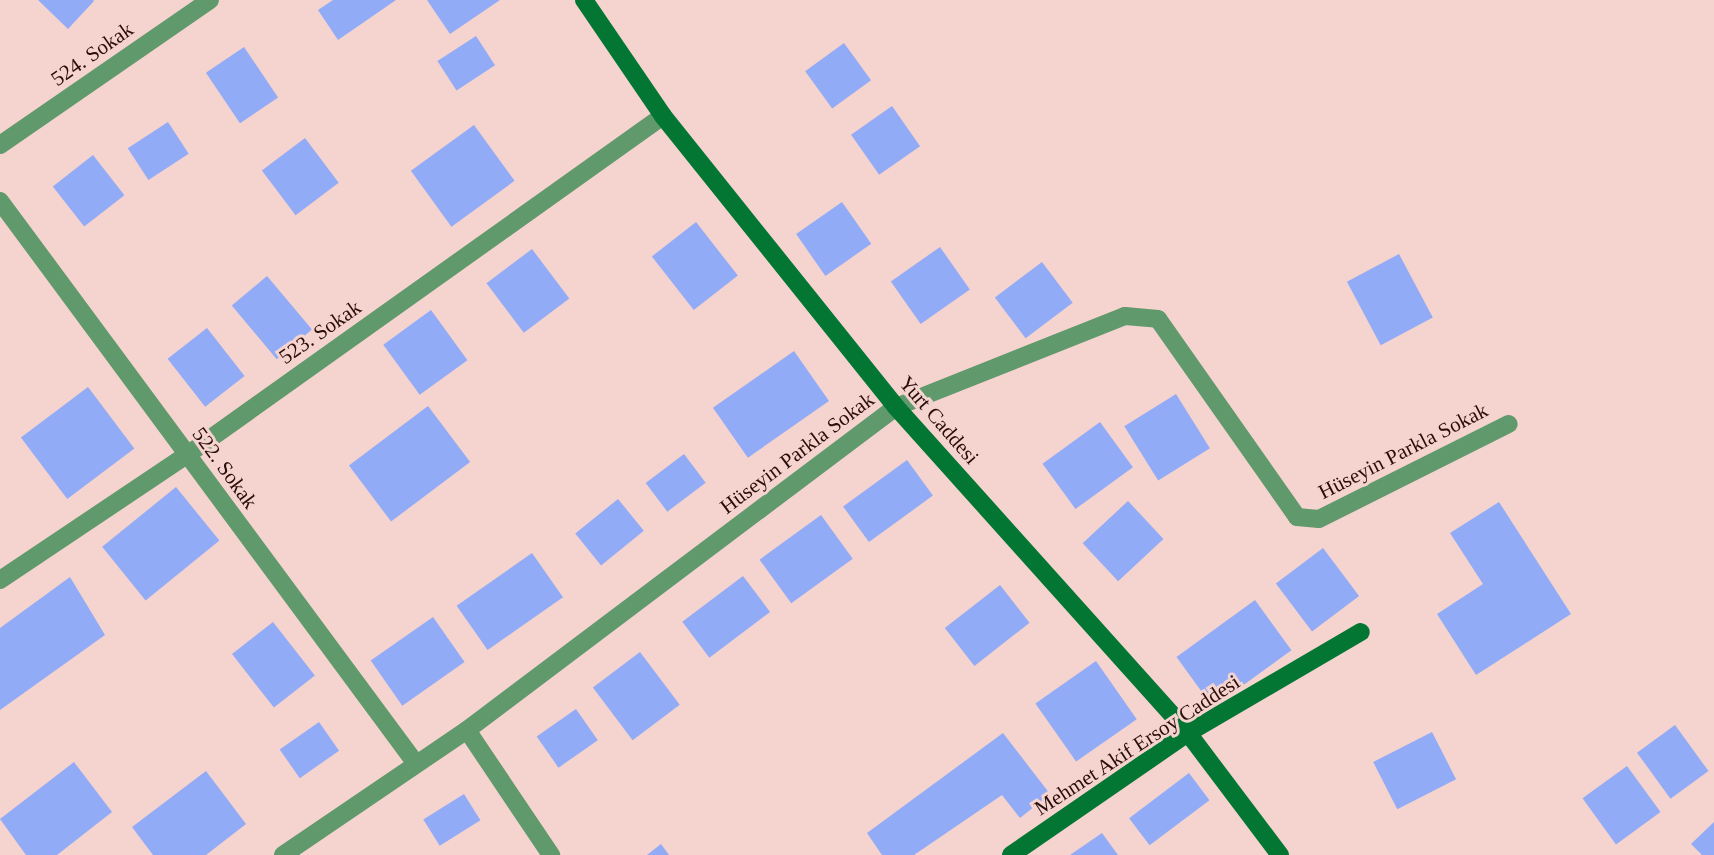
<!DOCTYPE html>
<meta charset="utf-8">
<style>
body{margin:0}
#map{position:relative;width:1714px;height:855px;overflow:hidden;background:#f5d3ce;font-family:Georgia,serif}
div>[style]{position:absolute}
.building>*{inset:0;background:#92abf6;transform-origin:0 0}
.street>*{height:18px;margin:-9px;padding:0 9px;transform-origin:9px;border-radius:9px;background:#60996c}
.secondary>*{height:18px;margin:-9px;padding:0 9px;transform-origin:9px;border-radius:9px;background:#047634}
span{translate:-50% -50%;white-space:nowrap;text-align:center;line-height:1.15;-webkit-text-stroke:6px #f5d3ce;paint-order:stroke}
.street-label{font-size:21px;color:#290d09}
</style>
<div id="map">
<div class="building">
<div style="clip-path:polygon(38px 0,93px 0,94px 1px,68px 29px)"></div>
<div style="clip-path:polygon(333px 0,396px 0,338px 40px,318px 10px)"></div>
<div style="clip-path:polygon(427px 0,500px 0,450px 34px)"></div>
<div style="left:476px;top:36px;width:35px;height:46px;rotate:57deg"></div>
<div style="left:844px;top:43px;width:46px;height:48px;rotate:54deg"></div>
<div style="left:244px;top:47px;width:61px;height:46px;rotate:56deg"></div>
<div style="left:892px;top:106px;width:49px;height:50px;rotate:55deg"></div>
<div style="left:168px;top:122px;width:38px;height:48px;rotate:57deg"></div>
<div style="left:474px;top:125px;width:69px;height:78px;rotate:54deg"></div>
<div style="left:305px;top:138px;width:56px;height:54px;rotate:53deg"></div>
<div style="left:93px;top:155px;width:51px;height:51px;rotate:52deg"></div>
<div style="left:842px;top:202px;width:51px;height:56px;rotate:55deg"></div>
<div style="left:696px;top:222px;width:68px;height:56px;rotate:52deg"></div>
<div style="left:940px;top:247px;width:52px;height:60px;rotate:55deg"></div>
<div style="left:532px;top:249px;width:62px;height:57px;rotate:53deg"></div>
<div style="left:1399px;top:254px;width:72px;height:59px;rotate:62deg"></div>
<div style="left:1042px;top:262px;width:51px;height:59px;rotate:53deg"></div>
<div style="left:267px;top:276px;width:70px;height:46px;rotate:50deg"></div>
<div style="left:431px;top:310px;width:62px;height:59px;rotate:54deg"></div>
<div style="left:207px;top:328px;width:61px;height:50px;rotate:52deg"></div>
<div style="left:794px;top:351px;width:61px;height:99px;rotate:55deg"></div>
<div style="left:88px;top:387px;width:77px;height:84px;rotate:53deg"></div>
<div style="left:1176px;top:394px;width:64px;height:61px;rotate:58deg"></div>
<div style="left:428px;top:406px;width:70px;height:99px;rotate:53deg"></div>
<div style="left:1100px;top:422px;width:56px;height:71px;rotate:54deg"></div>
<div style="left:684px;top:454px;width:36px;height:48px;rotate:53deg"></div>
<div style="left:907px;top:460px;width:44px;height:79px;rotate:54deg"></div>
<div style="left:176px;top:487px;width:69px;height:95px;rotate:51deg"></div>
<div style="left:618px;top:499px;width:41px;height:55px;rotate:51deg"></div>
<div style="left:1128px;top:501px;width:52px;height:62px;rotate:47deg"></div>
<div style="clip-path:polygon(1499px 502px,1571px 614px,1476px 675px,1437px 614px,1483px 584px,1450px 533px)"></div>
<div style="left:821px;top:515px;width:54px;height:76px;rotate:54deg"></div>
<div style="left:1323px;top:548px;width:60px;height:59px;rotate:53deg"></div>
<div style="left:532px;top:553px;width:54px;height:92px;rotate:55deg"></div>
<div style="left:743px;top:576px;width:45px;height:76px;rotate:53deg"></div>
<div style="clip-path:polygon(70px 577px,105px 635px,0 710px,0 628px)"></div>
<div style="left:1000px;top:585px;width:48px;height:70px;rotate:52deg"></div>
<div style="left:1255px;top:600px;width:62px;height:97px;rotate:54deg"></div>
<div style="left:433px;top:617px;width:55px;height:76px;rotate:55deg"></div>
<div style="left:273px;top:622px;width:68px;height:52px;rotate:52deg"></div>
<div style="left:640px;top:652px;width:66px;height:59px;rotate:53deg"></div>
<div style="left:1096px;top:661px;width:71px;height:74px;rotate:55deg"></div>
<div style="left:576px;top:709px;width:38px;height:48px;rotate:55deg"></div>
<div style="left:319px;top:722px;width:35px;height:48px;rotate:55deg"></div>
<div style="left:1675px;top:725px;width:57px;height:47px;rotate:54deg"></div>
<div style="left:1432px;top:732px;width:53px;height:66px;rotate:63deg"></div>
<div style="clip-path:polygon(1003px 733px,1050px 794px,1020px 818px,1002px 795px,914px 855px,882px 855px,867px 833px)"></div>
<div style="clip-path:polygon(74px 762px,112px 812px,57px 855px,26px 855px,0 819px)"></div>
<div style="left:1627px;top:766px;width:57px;height:55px;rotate:54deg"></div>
<div style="clip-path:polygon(206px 771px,246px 824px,206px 855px,153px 855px,132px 827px)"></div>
<div style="left:1189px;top:773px;width:34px;height:75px;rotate:53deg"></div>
<div style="left:464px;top:794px;width:31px;height:48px;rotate:58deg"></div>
<div style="clip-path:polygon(1714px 822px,1714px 855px,1702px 855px,1691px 844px)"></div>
<div style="clip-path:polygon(1102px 833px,1118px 855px,1070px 855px)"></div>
<div style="clip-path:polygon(661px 844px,669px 855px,647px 855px)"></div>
</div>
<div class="street">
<div style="left:0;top:145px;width:255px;rotate:-34.6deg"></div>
<div style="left:0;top:201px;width:696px;rotate:53.53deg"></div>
<div style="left:0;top:580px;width:225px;rotate:-33.8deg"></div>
<div style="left:187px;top:455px;width:584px;rotate:-35.46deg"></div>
<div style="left:467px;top:730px;width:151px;rotate:56.1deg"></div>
<div style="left:283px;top:855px;width:222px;rotate:-34.2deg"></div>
<div style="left:467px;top:730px;width:537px;rotate:-36.98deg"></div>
<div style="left:896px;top:407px;width:246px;rotate:-21.7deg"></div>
<div style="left:1125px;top:316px;width:33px;rotate:5deg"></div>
<div style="left:1158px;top:319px;width:242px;rotate:54.9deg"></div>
<div style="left:1297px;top:517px;width:22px;rotate:5deg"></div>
<div style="left:1319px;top:519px;width:212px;rotate:-26.6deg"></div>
</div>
<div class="secondary">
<div style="left:584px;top:0;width:140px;rotate:55.7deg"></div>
<div style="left:663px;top:116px;width:373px;rotate:51.3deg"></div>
<div style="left:896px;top:407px;width:438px;rotate:48.1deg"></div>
<div style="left:1188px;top:733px;width:153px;rotate:53deg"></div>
<div style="left:1011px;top:855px;width:215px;rotate:-34.6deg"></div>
<div style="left:1188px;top:733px;width:200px;rotate:-30.3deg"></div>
</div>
<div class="street-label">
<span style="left:92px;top:54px;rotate:-35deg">524. Sokak</span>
<span style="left:320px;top:332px;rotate:-35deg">523. Sokak</span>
<span style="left:939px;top:420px;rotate:49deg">Yurt Caddesi</span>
<span style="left:1403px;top:451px;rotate:-27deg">Hüseyin Parkla Sokak</span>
<span style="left:797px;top:453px;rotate:-37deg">Hüseyin Parkla Sokak</span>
<span style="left:225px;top:468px;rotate:54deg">522. Sokak</span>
<span style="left:1137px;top:745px;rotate:-33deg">Mehmet Akif Ersoy Caddesi</span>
</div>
</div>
